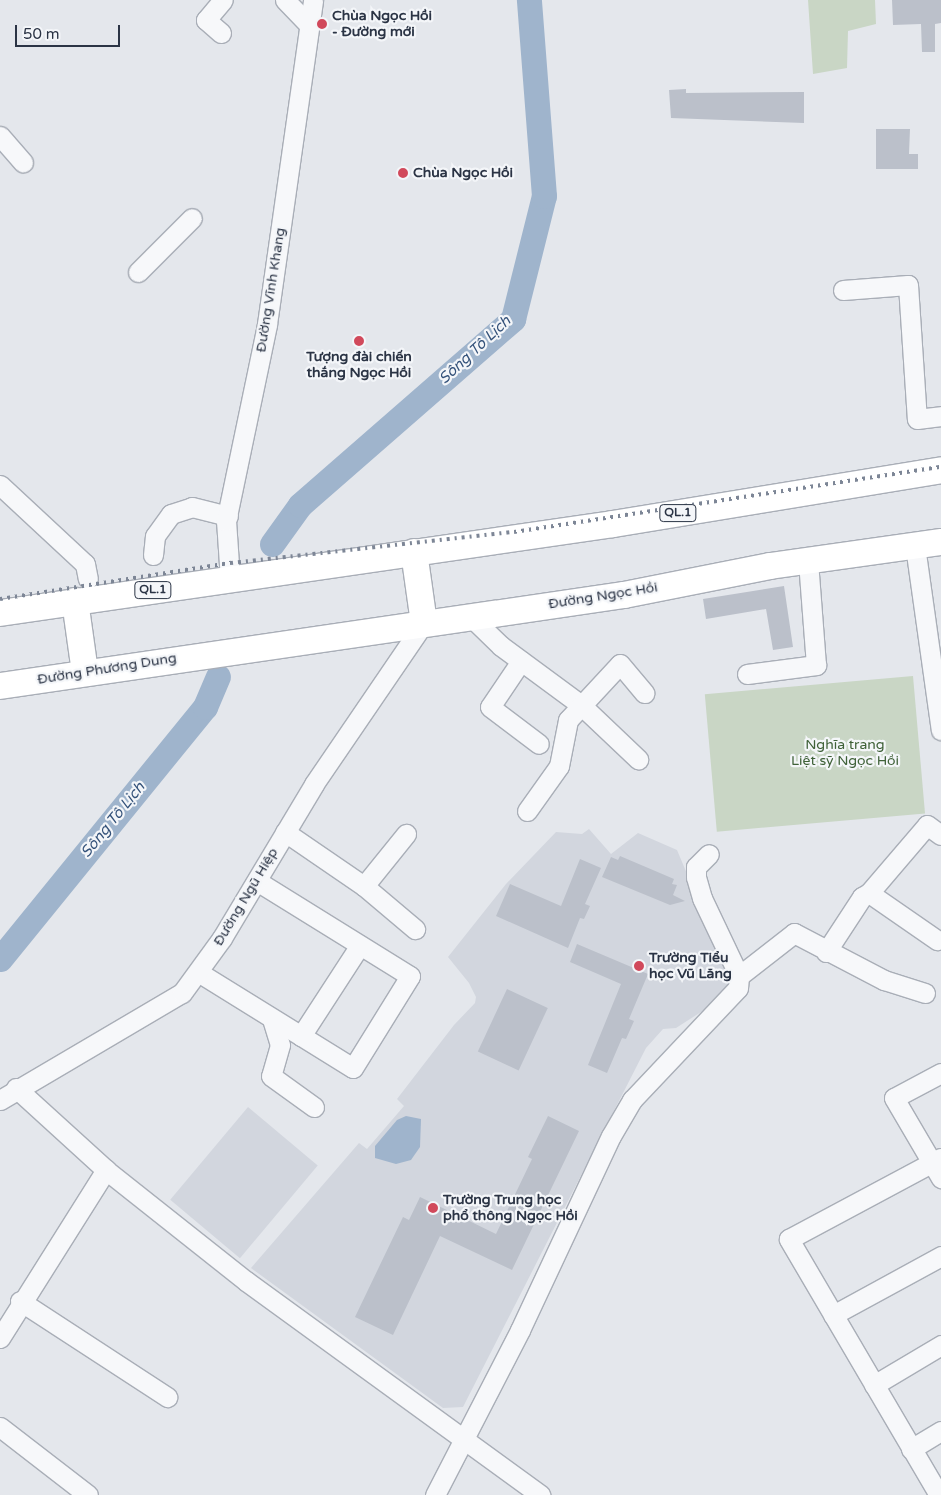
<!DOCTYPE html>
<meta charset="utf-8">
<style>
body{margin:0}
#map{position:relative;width:941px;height:1495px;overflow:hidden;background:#e4e7ec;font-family:"Varela Round",sans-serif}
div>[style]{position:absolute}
.built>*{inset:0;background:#d2d6de;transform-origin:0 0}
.green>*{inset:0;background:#c9d6c5;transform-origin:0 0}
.water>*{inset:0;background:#9fb4cc}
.river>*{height:25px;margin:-12.5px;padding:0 12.5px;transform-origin:12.5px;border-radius:12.5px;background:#9fb4cc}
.building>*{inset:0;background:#bbc0ca;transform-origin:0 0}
.roads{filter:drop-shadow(1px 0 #a9aeb7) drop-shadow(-1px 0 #a9aeb7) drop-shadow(0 1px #a9aeb7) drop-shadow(0 -1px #a9aeb7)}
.minor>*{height:19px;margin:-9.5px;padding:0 9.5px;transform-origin:9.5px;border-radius:9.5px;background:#f7f8fa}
.highway>*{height:26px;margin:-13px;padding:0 13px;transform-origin:13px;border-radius:13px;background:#fff}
.rail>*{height:4px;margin-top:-2px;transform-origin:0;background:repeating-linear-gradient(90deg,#7d8696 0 2.5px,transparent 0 7.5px)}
.dots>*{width:14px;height:14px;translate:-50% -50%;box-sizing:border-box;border:2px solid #f4f6f9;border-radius:50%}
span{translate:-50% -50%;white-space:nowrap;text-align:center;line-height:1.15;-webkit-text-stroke:4.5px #f4f6f9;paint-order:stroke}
.shield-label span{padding:1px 4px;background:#f4f6f9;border:1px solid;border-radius:4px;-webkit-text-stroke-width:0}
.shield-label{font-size:12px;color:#2b3445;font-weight:700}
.poi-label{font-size:14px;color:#2b3445;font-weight:700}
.left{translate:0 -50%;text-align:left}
.street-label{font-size:14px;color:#2b3445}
.park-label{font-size:14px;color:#3f6138}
.water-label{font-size:15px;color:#34527a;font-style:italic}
.scale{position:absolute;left:15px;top:25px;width:105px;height:22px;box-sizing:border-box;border:2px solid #2b3445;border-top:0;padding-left:6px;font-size:15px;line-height:18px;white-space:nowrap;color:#2b3445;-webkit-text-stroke:4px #f4f6f9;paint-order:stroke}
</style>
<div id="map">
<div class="built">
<div style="clip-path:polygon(589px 829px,611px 854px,638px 833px,677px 850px,730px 976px,729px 994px,676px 1028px,663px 1029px,646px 1048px,463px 1407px,443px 1408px,251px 1268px,359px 1143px,367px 1149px,404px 1106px,397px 1099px,454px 1025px,475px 1003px,476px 997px,469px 983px,448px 957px,506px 884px,556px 832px,582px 834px)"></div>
<div style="left:248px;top:1107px;width:91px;height:121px;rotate:40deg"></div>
</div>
<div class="green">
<div style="clip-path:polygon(808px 0,875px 0,876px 24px,848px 31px,847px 68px,813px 74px)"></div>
<div style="left:913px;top:676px;width:138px;height:209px;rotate:85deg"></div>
</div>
<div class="water">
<div style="clip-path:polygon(406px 1116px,421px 1119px,420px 1147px,411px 1160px,396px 1164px,375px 1158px,375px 1146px,397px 1120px)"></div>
</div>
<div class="river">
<div style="left:272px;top:544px;width:48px;rotate:-54.3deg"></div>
<div style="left:300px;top:505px;width:283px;rotate:-41.1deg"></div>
<div style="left:513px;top:319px;width:127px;rotate:-75.9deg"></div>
<div style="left:544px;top:196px;width:197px;rotate:-94.4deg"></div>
<div style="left:0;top:959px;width:325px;rotate:-50.9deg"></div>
<div style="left:205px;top:707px;width:33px;rotate:-67deg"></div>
</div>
<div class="building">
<div style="clip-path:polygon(892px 0,941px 0,941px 23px,935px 24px,935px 52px,922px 52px,921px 24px,893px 25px)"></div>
<div style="clip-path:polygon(686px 89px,686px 93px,804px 92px,804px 123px,671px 118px,669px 90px)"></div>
<div style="clip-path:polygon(876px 129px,910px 129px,909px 154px,918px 154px,918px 169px,876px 169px)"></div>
<div style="clip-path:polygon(784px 586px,793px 647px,773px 650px,766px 609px,706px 619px,703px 599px)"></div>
<div style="clip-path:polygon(620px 856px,674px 879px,672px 884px,677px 885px,673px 895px,685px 901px,670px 905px,602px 877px,611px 857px,618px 860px)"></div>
<div style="clip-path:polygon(580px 859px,601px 868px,585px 904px,590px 906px,584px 919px,580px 918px,568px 948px,496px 916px,510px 884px,561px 906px)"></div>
<div style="clip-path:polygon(577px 944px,648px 974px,629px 1019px,634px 1021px,626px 1039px,622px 1038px,607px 1073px,588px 1065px,621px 984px,570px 962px)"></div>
<div style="left:507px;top:989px;width:45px;height:69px;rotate:25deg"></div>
<div style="clip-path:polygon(548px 1116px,579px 1131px,512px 1270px,440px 1236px,393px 1335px,355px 1317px,403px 1217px,409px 1220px,420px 1197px,496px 1234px,532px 1159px,528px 1157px)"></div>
</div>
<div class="roads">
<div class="minor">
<div style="left:285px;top:0;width:35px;rotate:46deg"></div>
<div style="left:221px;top:33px;width:20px;rotate:-139deg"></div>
<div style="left:206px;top:20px;width:26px;rotate:-50deg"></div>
<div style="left:0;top:136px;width:35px;rotate:49deg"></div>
<div style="left:138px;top:272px;width:76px;rotate:-45deg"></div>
<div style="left:843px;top:290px;width:65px;rotate:-4.4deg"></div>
<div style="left:908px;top:285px;width:134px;rotate:86.2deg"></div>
<div style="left:917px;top:419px;width:24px;rotate:-7deg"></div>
<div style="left:0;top:485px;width:116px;rotate:42.9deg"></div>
<div style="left:85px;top:564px;width:15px;rotate:79deg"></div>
<div style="left:915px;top:546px;width:186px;rotate:82deg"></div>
<div style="left:153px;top:555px;width:19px;rotate:-84deg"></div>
<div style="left:155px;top:536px;width:27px;rotate:-54deg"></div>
<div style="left:171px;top:514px;width:22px;rotate:-18deg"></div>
<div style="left:192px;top:507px;width:37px;rotate:14deg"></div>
<div style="left:230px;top:579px;width:58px;rotate:-93.9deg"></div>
<div style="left:226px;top:521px;width:201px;rotate:-78.2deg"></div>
<div style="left:267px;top:324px;width:327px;rotate:-81.9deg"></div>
<div style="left:470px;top:616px;width:43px;rotate:44.1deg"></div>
<div style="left:501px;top:646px;width:99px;rotate:36.4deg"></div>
<div style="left:581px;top:705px;width:79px;rotate:43.5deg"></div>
<div style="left:521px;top:661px;width:55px;rotate:124deg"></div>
<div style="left:490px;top:707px;width:61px;rotate:37.1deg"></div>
<div style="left:747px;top:674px;width:70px;rotate:-7.4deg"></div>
<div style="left:816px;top:665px;width:105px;rotate:-94.4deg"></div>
<div style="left:527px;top:811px;width:55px;rotate:-54.6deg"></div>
<div style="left:559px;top:766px;width:47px;rotate:-78.9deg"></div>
<div style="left:568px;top:720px;width:76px;rotate:-47.1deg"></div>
<div style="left:620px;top:664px;width:38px;rotate:50deg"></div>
<div style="left:285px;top:832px;width:96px;rotate:34.4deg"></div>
<div style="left:364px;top:886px;width:67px;rotate:-51.1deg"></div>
<div style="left:364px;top:886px;width:67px;rotate:40.1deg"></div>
<div style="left:869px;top:893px;width:83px;rotate:34.7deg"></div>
<div style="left:826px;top:952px;width:66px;rotate:-56.8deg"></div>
<div style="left:862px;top:897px;width:8px;rotate:-30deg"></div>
<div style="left:869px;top:893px;width:89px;rotate:-49.5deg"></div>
<div style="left:927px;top:825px;width:17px;rotate:36deg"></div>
<div style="left:198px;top:972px;width:182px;rotate:31.8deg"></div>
<div style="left:353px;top:1068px;width:108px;rotate:-58.2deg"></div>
<div style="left:410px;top:976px;width:180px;rotate:-148.2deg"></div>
<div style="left:739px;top:976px;width:70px;rotate:-38deg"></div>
<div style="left:794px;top:933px;width:102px;rotate:27.6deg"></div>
<div style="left:884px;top:980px;width:43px;rotate:17.6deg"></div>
<div style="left:272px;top:1019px;width:27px;rotate:73deg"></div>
<div style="left:280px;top:1045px;width:32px;rotate:106deg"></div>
<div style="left:271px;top:1076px;width:53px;rotate:35.8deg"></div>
<div style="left:301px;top:1036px;width:108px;rotate:-57deg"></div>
<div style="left:941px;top:1073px;width:53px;rotate:152deg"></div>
<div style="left:894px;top:1098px;width:93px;rotate:59.6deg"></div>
<div style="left:16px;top:1088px;width:122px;rotate:42.3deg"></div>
<div style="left:106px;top:1170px;width:179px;rotate:38.4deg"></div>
<div style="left:246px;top:1281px;width:364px;rotate:36deg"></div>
<div style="left:0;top:1100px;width:211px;rotate:-30.5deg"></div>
<div style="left:182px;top:993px;width:68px;rotate:-54deg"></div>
<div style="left:222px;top:938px;width:179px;rotate:-59.1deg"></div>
<div style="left:314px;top:784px;width:195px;rotate:-55.7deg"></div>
<div style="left:20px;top:1301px;width:176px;rotate:33.1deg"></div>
<div style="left:833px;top:1315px;width:123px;rotate:-28.6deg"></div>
<div style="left:0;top:1338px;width:199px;rotate:-57.8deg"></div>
<div style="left:874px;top:1385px;width:78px;rotate:-30.8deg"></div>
<div style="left:0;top:1427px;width:111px;rotate:37.7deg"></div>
<div style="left:911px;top:1449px;width:35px;rotate:-31deg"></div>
<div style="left:435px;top:1495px;width:186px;rotate:-62.7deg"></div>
<div style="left:520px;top:1330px;width:214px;rotate:-64.9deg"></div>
<div style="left:611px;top:1136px;width:42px;rotate:-59.7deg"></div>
<div style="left:632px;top:1100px;width:154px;rotate:-46.6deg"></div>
<div style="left:738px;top:988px;width:12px;rotate:-85deg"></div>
<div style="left:739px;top:976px;width:86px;rotate:-115.4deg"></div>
<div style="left:702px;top:898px;width:22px;rotate:-106deg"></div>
<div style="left:696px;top:877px;width:10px;rotate:-90deg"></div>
<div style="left:696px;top:867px;width:18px;rotate:-45deg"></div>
<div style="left:939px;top:1495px;width:297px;rotate:-120.4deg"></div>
<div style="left:789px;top:1239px;width:172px;rotate:-28.1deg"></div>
</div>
<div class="highway">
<div style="left:414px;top:552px;width:72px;rotate:82deg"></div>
<div style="left:75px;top:601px;width:72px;rotate:82deg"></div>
<div style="left:0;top:613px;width:619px;rotate:-8.26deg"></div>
<div style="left:613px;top:524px;width:332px;rotate:-9.3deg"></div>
<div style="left:0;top:686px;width:631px;rotate:-8.3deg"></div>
<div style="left:624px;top:595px;width:149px;rotate:-11.2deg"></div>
<div style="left:770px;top:566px;width:173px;rotate:-8deg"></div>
</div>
</div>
<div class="rail">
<div style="left:0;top:599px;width:234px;rotate:-8.9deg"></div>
<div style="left:231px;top:563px;width:285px;rotate:-6.3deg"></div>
<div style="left:514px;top:532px;width:432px;rotate:-8.7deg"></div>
</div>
<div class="dots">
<div style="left:322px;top:24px;background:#d1495b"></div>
<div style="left:403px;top:173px;background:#d1495b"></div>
<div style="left:359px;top:341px;background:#d1495b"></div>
<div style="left:639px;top:966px;background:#d1495b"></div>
<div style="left:433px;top:1208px;background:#d1495b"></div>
</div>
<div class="shield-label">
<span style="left:678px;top:513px">QL.1</span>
<span style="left:153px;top:590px">QL.1</span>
</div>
<div class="poi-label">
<span class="left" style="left:332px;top:24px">Chùa Ngọc Hồi<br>- Đường mới</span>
<span class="left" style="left:413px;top:173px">Chùa Ngọc Hồi</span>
<span style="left:359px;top:365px">Tượng đài chiến<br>thắng Ngọc Hồi</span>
<span class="left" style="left:649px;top:966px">Trường Tiểu<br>học Vũ Lăng</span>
<span class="left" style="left:443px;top:1208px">Trường Trung học<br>phổ thông Ngọc Hồi</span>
</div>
<div class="street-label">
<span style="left:271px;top:290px;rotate:-81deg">Đường Vĩnh Khang</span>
<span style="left:603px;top:596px;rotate:-9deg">Đường Ngọc Hồi</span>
<span style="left:107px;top:669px;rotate:-9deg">Đường Phương Dung</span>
<span style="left:246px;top:897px;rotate:-59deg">Đường Ngũ Hiệp</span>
</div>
<div class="park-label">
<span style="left:845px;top:753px">Nghĩa trang<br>Liệt sỹ Ngọc Hồi</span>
</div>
<div class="water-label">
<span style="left:475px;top:350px;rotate:-43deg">Sông Tô Lịch</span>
<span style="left:113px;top:820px;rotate:-51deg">Sông Tô Lịch</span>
</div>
<div class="scale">50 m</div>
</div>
